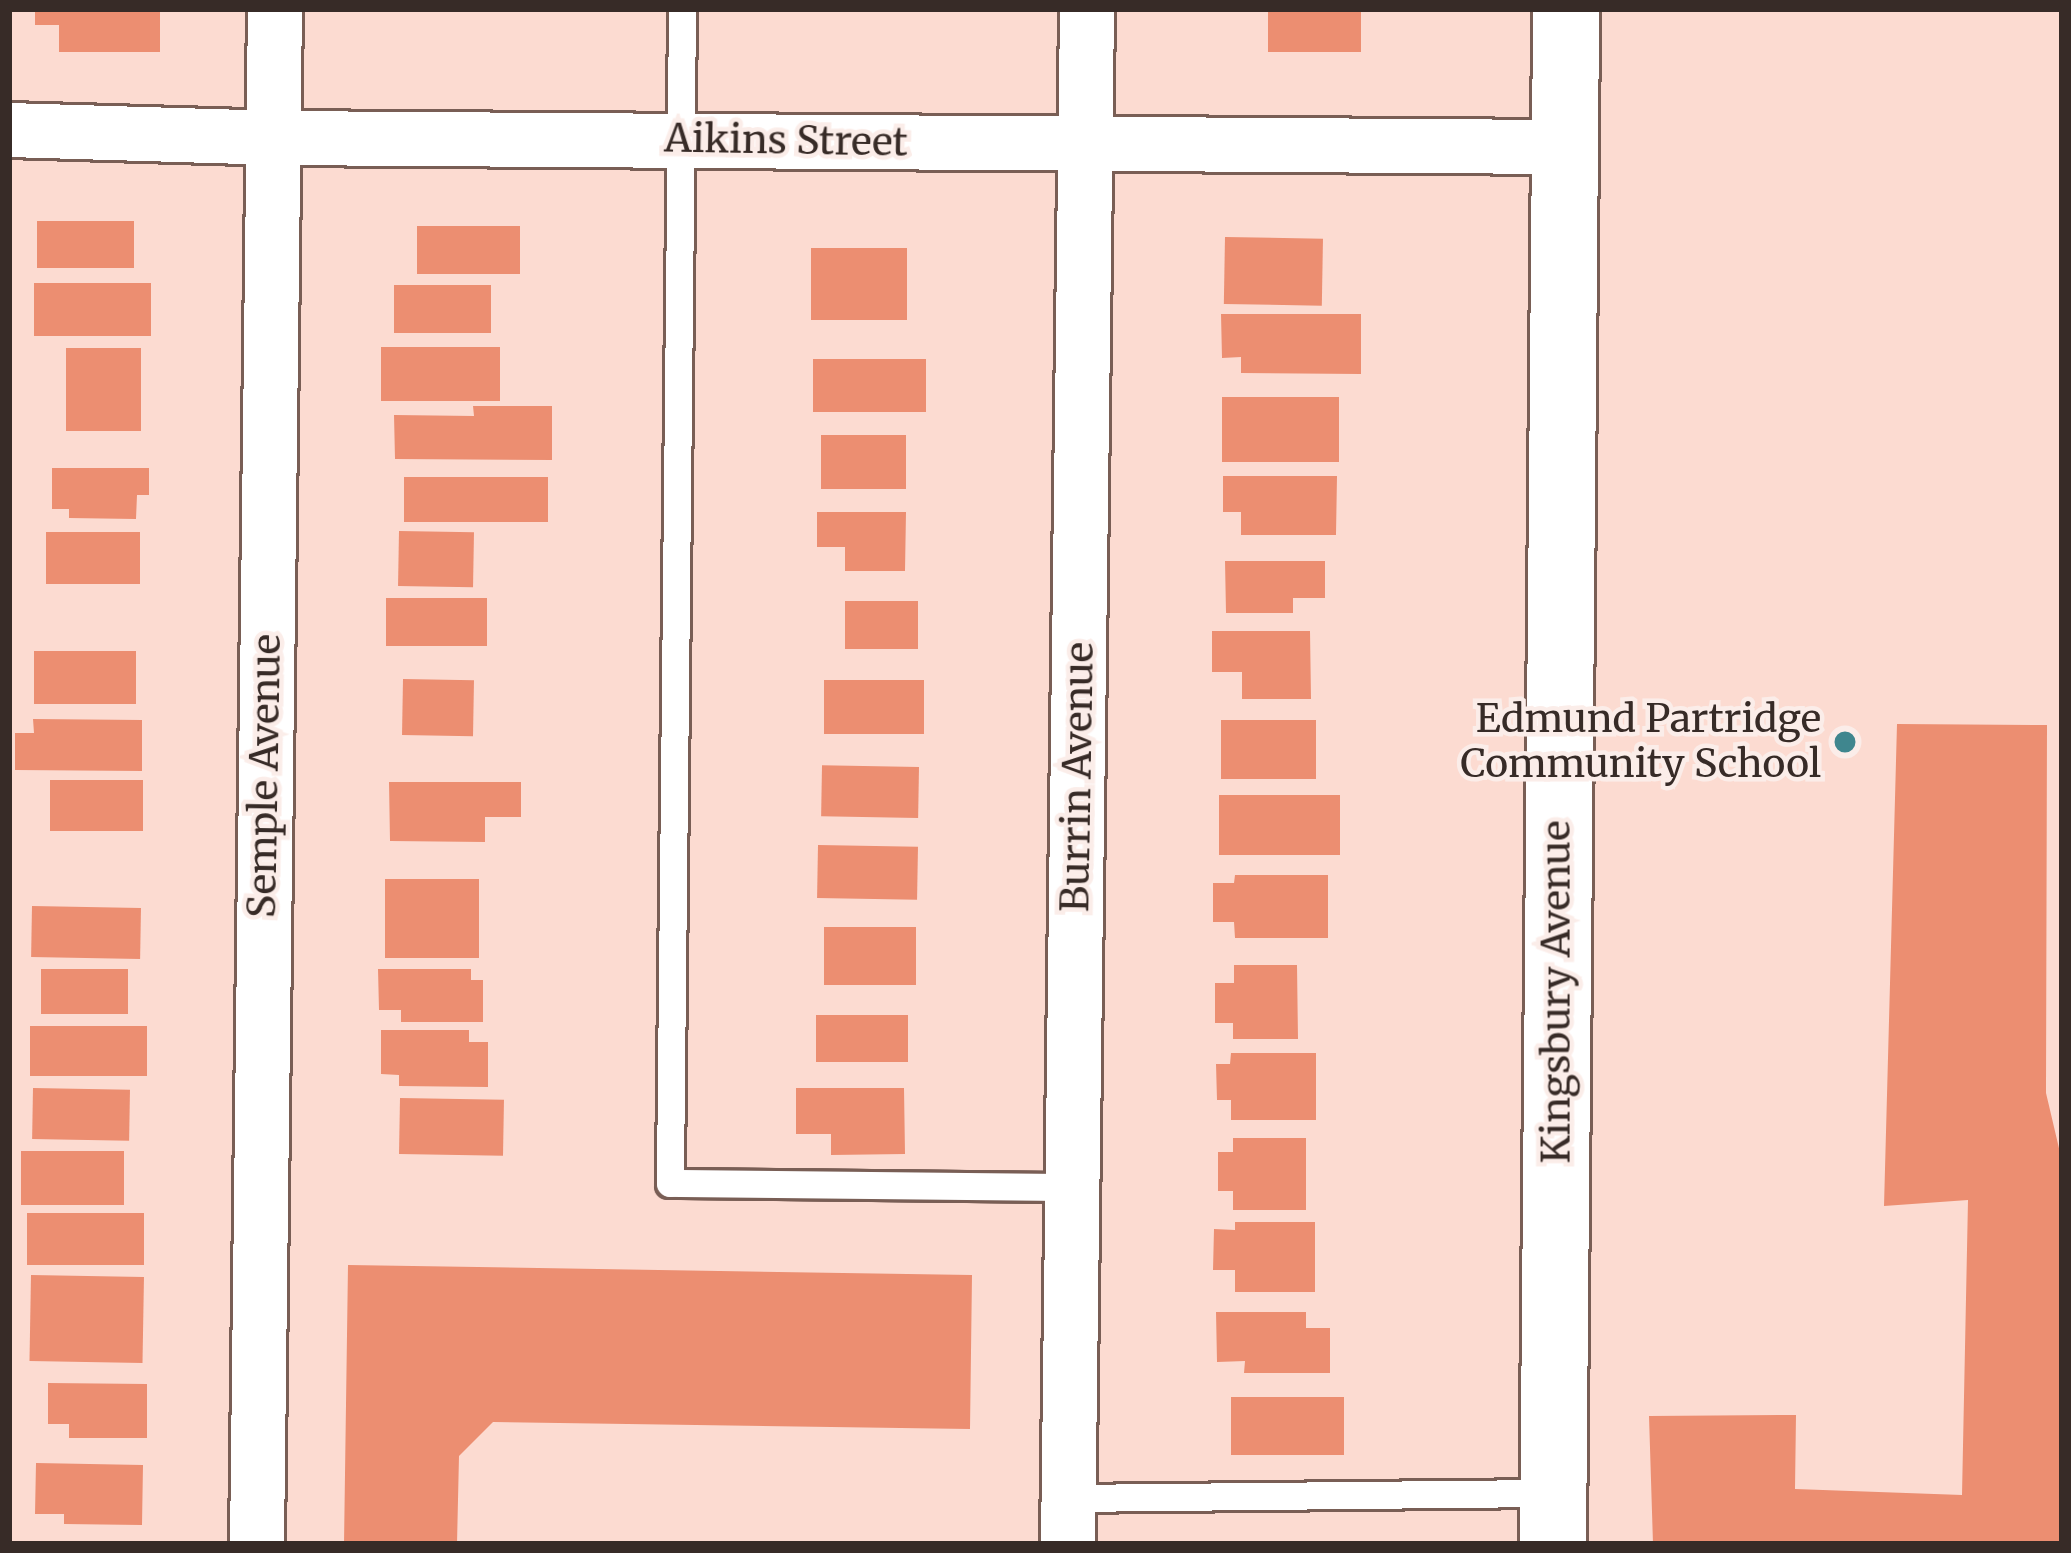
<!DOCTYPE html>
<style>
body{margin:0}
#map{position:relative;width:2071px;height:1553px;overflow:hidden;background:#fcdbd1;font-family:Merriweather,serif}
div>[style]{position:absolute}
.building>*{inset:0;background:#ec8e71;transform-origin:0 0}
.roads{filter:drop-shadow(3px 0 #795e55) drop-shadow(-3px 0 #795e55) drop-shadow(0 3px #795e55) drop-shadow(0 -3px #795e55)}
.service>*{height:27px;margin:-13.5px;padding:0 13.5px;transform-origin:13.5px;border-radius:13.5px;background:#fff}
.minor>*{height:54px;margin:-27px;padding:0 27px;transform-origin:27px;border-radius:27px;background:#fff}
.tertiary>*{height:66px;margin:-33px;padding:0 33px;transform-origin:33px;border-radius:33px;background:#fff}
.dots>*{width:33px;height:33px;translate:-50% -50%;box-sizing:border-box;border:6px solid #fbede9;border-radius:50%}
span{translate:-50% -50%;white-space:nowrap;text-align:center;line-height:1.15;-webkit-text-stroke:9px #fbede9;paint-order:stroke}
.street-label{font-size:39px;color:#372b27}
.poi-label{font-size:39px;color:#372b27}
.right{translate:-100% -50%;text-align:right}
.frame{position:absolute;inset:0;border:12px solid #372b27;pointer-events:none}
</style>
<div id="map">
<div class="building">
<div style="clip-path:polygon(35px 9px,160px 9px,160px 52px,59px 52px,59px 25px,35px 25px)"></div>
<div style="left:1268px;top:9px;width:93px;height:43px"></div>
<div style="left:37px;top:221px;width:97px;height:47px"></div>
<div style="left:417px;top:226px;width:103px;height:48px"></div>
<div style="left:1225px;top:237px;width:98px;height:67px;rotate:1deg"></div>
<div style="left:811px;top:248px;width:96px;height:72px"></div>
<div style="left:34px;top:283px;width:117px;height:53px"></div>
<div style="left:394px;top:285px;width:97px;height:48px"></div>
<div style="clip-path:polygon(1221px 314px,1361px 314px,1361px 374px,1241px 373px,1241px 357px,1222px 358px)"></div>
<div style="left:381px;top:347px;width:119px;height:54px"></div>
<div style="left:66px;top:348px;width:75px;height:83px"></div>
<div style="left:813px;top:359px;width:113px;height:53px"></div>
<div style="left:1222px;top:397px;width:117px;height:65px"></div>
<div style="clip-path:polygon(473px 406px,552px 406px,552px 460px,395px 459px,394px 415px,474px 416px)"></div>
<div style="left:821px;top:435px;width:85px;height:54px"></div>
<div style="clip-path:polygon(52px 468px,149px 468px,149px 495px,137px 495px,136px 519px,69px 518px,69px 509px,52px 509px)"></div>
<div style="clip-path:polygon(1223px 476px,1337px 476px,1336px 535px,1241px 535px,1241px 512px,1223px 512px)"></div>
<div style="left:404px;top:477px;width:144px;height:45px"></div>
<div style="clip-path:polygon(817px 512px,906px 512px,905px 571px,845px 571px,845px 547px,817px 547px)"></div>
<div style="left:399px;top:531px;width:75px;height:55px;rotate:1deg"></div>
<div style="left:46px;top:532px;width:94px;height:52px"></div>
<div style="clip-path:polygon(1225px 561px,1325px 561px,1325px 598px,1293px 598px,1293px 613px,1226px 613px)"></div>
<div style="left:386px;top:598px;width:101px;height:48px"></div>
<div style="left:845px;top:601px;width:73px;height:48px"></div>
<div style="clip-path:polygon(1212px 631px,1310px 631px,1311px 699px,1242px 699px,1242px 672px,1212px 672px)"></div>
<div style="left:34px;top:651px;width:102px;height:53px"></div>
<div style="left:403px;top:679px;width:71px;height:56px;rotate:1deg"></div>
<div style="left:824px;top:680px;width:100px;height:54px"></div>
<div style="clip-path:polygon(33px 719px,142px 720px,142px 771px,15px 770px,15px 733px,34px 733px)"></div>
<div style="left:1221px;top:720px;width:95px;height:59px"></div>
<div style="clip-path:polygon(1897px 724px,2047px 725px,2046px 1093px,2062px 1161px,2062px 1544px,1653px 1544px,1649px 1416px,1796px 1415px,1795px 1489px,1962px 1495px,1968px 1200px,1884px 1206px)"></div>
<div style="left:919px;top:767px;width:51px;height:97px;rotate:91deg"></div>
<div style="left:50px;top:780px;width:93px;height:51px"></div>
<div style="clip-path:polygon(389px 782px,521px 782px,521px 817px,485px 817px,485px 842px,390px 841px)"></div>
<div style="left:1219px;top:795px;width:121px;height:60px"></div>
<div style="left:818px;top:845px;width:100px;height:53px;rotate:1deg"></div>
<div style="clip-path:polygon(1235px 875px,1328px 875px,1328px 938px,1235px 938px,1234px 922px,1213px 922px,1213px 883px,1234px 883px)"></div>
<div style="left:385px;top:879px;width:94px;height:79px"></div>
<div style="left:32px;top:906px;width:109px;height:51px;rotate:1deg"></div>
<div style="left:824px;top:927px;width:92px;height:58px"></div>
<div style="clip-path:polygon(1234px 965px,1297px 965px,1298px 1039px,1233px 1039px,1233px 1023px,1215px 1023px,1215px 983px,1234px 983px)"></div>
<div style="left:41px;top:969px;width:87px;height:45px"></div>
<div style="clip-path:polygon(378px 969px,471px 969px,471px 980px,483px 980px,483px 1022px,401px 1022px,401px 1010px,379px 1010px)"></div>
<div style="left:816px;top:1015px;width:92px;height:47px"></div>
<div style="left:30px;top:1026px;width:117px;height:50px"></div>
<div style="clip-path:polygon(381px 1030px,469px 1030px,469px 1042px,488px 1042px,488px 1087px,399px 1086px,399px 1075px,381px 1074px)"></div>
<div style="clip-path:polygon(1231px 1053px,1316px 1053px,1316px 1120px,1231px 1120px,1231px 1100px,1217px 1100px,1216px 1064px,1230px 1064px)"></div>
<div style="left:33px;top:1088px;width:97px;height:51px;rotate:1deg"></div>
<div style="clip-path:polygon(796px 1088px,904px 1088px,905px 1154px,831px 1155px,831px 1134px,796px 1134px)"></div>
<div style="left:400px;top:1098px;width:104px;height:56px;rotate:1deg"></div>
<div style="clip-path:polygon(1233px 1138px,1306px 1138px,1306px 1210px,1233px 1210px,1233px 1191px,1218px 1191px,1218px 1152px,1233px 1152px)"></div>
<div style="left:21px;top:1151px;width:103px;height:54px"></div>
<div style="left:27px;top:1213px;width:117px;height:52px"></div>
<div style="clip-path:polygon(1235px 1222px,1315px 1222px,1315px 1292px,1235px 1292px,1235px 1270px,1213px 1270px,1214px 1229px,1235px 1230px)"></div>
<div style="clip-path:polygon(348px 1265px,972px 1275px,970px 1429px,493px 1422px,459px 1456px,457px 1544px,344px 1544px)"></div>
<div style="left:31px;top:1275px;width:113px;height:86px;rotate:1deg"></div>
<div style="clip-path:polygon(1216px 1312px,1306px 1312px,1306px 1328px,1330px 1328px,1330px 1373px,1244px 1373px,1245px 1361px,1217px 1362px)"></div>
<div style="clip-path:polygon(48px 1383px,147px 1384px,147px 1438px,69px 1438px,69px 1424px,48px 1424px)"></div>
<div style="left:1231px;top:1397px;width:113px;height:58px"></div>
<div style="clip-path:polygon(36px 1463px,143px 1465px,142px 1525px,64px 1524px,64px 1514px,35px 1514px)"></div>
</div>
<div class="roads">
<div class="service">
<div style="left:682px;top:9px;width:1174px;rotate:90.59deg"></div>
<div style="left:670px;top:1183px;width:402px;rotate:0.6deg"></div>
<div style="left:1068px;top:1498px;width:486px;rotate:-0.6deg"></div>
</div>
<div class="minor">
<div style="left:9px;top:130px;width:265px;rotate:1.7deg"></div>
<div style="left:274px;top:138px;width:1289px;rotate:0.4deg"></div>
<div style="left:257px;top:1544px;width:1535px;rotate:-89.33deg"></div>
<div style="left:1068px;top:1544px;width:1535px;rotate:-89.29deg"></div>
</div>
<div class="tertiary">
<div style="left:1553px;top:1544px;width:1535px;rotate:-89.51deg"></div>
</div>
</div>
<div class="dots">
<div style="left:1845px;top:742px;background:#3f868e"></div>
</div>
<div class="street-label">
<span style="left:786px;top:141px;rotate:1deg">Aikins Street</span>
<span style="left:265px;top:776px;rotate:-89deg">Semple Avenue</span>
<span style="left:1078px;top:777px;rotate:-89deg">Burrin Avenue</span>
<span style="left:1557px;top:992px;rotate:-90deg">Kingsbury Avenue</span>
</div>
<div class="poi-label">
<span class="right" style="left:1821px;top:742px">Edmund Partridge<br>Community School</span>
</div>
<div class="frame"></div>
</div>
